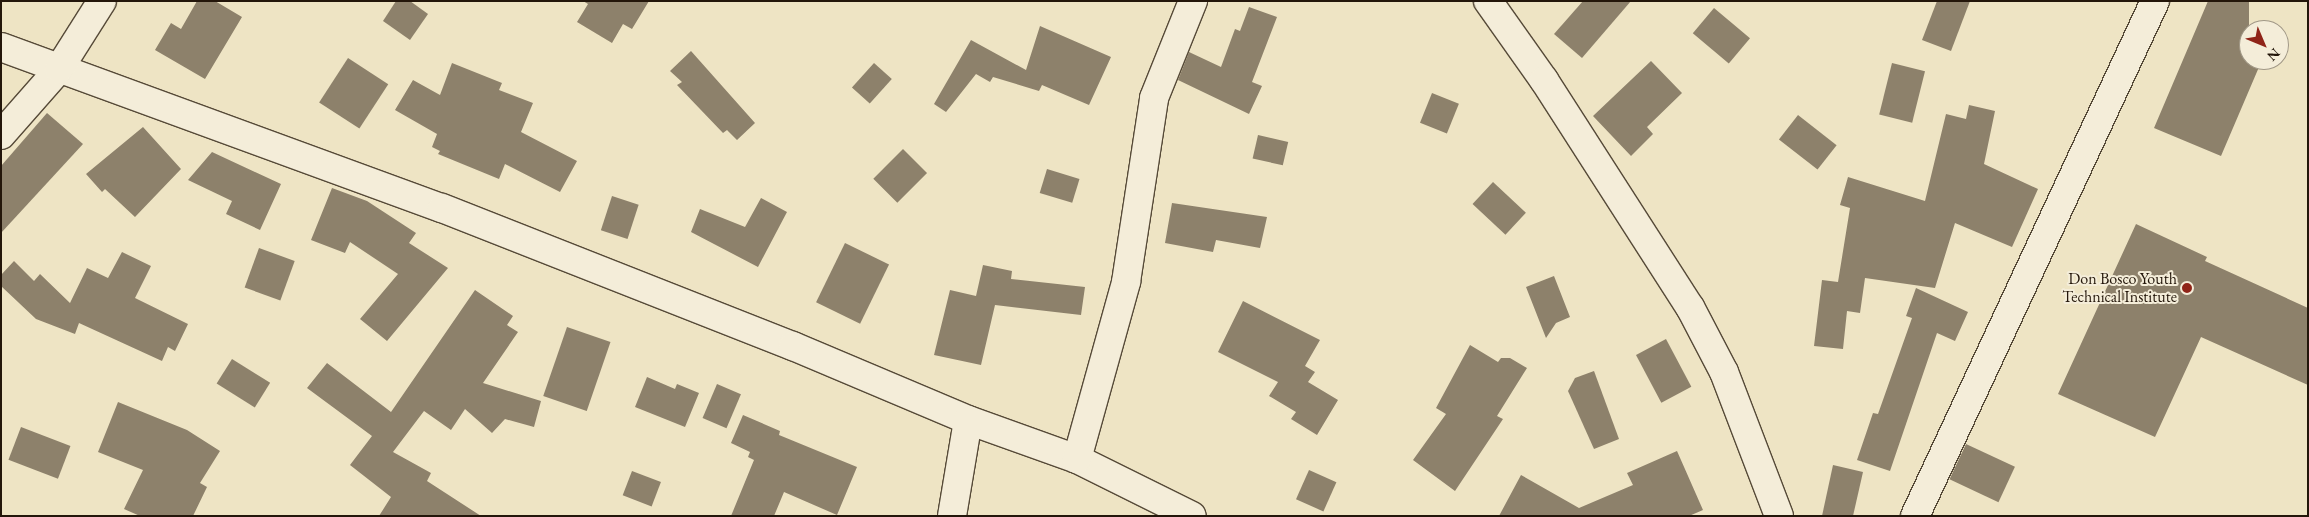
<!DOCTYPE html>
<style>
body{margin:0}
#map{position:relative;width:2309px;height:517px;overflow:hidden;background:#eee4c4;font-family:"EB Garamond",serif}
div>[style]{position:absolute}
.building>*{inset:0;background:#8d816b;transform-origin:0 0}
.roads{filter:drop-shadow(1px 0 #564a38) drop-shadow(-1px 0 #564a38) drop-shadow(0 1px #564a38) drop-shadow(0 -1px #564a38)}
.minor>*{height:28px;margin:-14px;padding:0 14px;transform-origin:14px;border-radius:14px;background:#f4edd9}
.dots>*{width:14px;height:14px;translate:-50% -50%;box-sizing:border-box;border:2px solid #f4edd9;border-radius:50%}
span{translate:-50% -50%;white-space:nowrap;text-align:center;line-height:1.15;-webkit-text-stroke:4px #f4edd9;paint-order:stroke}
.poi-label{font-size:16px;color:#23160a}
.right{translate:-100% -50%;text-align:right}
.frame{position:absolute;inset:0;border:2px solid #23160a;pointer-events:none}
.north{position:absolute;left:2239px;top:20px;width:50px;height:50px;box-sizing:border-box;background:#f4edd9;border:1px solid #a09786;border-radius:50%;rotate:135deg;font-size:14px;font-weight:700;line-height:20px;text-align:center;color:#23160a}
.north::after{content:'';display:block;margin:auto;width:18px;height:22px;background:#8f2418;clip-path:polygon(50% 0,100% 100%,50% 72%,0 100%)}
</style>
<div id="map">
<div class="building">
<div style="clip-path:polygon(197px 1px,215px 1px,242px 17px,205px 79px,155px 50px,171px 23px,181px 29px)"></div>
<div style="clip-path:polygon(396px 1px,410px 1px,428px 14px,410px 40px,383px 21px)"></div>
<div style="clip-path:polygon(583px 1px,649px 1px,632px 29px,623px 24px,612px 43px,577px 22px,588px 4px)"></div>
<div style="clip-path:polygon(1583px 1px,1631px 1px,1582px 58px,1554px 34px)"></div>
<div style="clip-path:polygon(1937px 1px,1970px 1px,1951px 51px,1922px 40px)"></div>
<div style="clip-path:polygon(2208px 1px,2249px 1px,2249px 60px,2262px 60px,2221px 156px,2154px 128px)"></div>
<div style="clip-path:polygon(1249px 7px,1277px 17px,1252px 82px,1262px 86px,1249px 114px,1178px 80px,1189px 52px,1221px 67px,1235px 29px,1240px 31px)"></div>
<div style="left:1714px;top:8px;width:47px;height:33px;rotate:40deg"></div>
<div style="clip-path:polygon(1040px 26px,1111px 57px,1089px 105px,1042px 85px,1039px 91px,993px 77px,990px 82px,976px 74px,946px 112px,934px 104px,971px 40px,1026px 70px)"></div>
<div style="clip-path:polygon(691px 51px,755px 123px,737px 140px,727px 130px,723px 133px,677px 85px,682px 82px,670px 71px)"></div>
<div style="left:348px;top:58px;width:48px;height:53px;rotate:33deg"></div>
<div style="clip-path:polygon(1651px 61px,1682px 93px,1647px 127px,1653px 134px,1631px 156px,1593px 116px)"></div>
<div style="clip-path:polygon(452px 63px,502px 83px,499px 90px,533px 103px,521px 132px,577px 161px,560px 192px,505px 164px,499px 179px,438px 154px,440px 151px,432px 147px,437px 134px,395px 110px,413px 80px,440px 95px)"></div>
<div style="left:874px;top:63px;width:24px;height:33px;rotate:42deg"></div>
<div style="left:1892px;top:63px;width:34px;height:53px;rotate:14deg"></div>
<div style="left:1432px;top:93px;width:29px;height:32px;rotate:22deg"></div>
<div style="clip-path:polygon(1969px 105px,1995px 111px,1984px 164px,2038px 189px,2012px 247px,1955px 223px,1935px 288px,1865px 278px,1860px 313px,1847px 311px,1843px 349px,1814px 346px,1822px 280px,1838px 282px,1850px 208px,1840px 205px,1848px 177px,1925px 201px,1946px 114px,1966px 119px)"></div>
<div style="clip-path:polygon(47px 113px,83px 144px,1px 233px,1px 166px)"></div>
<div style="left:1798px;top:115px;width:49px;height:31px;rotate:38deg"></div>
<div style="clip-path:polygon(143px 127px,181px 169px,135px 217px,105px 189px,102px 192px,86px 174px)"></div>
<div style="left:1258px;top:135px;width:31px;height:24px;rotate:13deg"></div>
<div style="left:903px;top:149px;width:34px;height:42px;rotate:45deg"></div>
<div style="clip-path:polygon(212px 152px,281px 184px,260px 230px,226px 214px,232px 201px,188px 180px)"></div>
<div style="left:1047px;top:169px;width:34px;height:25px;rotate:17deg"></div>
<div style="left:1493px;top:182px;width:45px;height:30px;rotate:43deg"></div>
<div style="clip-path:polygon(332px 188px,367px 201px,416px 233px,409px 243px,448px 268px,387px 341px,360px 319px,398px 274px,350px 242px,345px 253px,311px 240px)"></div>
<div style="left:612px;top:196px;width:28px;height:36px;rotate:18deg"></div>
<div style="clip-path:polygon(761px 198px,787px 212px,758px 267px,691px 232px,700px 209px,745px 227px)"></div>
<div style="clip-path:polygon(1172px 203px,1267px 217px,1260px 248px,1216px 240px,1213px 252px,1165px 243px)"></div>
<div style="clip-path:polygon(2136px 224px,2207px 257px,2205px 261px,2308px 308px,2308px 385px,2201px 337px,2155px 437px,2058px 394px)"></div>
<div style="left:845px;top:243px;width:49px;height:66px;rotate:26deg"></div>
<div style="left:259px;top:248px;width:38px;height:42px;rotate:20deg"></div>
<div style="clip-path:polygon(122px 252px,151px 266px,135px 298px,188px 324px,175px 351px,168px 347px,162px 361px,79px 323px,75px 334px,36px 319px,1px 286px,1px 275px,14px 261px,34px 281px,40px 274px,70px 303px,87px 268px,108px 278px)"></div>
<div style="clip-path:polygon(983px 265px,1012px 271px,1011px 279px,1085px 287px,1081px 315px,995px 305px,981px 365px,934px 355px,950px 290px,976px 296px)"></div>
<div style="clip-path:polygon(1554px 276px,1570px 317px,1556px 323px,1546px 338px,1526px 287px)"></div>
<div style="clip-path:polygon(1916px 288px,1968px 312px,1955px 341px,1937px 333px,1890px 471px,1857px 460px,1873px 413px,1878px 414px,1912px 318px,1906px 316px)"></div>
<div style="clip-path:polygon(475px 290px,513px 316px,507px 325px,518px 332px,483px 383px,541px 401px,534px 427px,505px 419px,492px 433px,465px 409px,451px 430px,424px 411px,393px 452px,431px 473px,427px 481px,481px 516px,379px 516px,391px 497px,350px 465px,372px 436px,307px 388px,327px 363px,391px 412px)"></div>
<div style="clip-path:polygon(1243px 301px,1320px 340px,1305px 366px,1315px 372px,1308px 382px,1338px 400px,1317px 435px,1291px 419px,1296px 412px,1269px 396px,1278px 382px,1218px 352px)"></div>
<div style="left:567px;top:327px;width:46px;height:73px;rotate:19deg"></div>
<div style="left:1666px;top:339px;width:54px;height:34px;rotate:62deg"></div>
<div style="clip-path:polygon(1470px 345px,1498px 362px,1501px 358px,1510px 358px,1527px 368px,1497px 416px,1503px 419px,1455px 491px,1413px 460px,1446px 414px,1436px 408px)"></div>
<div style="left:232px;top:359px;width:45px;height:29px;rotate:32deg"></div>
<div style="clip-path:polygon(1594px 371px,1619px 439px,1594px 449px,1568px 391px,1575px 378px)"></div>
<div style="clip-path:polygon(647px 377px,675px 389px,677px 384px,699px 393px,685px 427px,635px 407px)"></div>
<div style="left:717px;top:384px;width:26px;height:37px;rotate:23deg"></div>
<div style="clip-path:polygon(118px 402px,187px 430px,220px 451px,200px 483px,207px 487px,193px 516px,140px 516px,124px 509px,143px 470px,98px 452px)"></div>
<div style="clip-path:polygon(743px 415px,780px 431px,779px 435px,857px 467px,837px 515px,784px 492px,774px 516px,731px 516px,754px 460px,748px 457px,750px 452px,731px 443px)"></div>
<div style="left:21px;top:427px;width:53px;height:35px;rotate:21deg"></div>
<div style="left:1966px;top:444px;width:54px;height:39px;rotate:25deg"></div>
<div style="clip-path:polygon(1677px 451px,1703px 510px,1689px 516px,1499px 516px,1521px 475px,1579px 508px,1633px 485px,1627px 473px)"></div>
<div style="clip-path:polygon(1833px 465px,1863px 472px,1853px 516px,1822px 516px)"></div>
<div style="left:1309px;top:470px;width:30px;height:32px;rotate:24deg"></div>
<div style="left:632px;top:471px;width:31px;height:26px;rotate:21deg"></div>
</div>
<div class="roads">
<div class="minor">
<div style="left:1488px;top:1px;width:97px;rotate:54.7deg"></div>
<div style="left:1544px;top:80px;width:270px;rotate:57.3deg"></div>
<div style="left:1690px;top:307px;width:73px;rotate:62.4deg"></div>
<div style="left:1724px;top:372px;width:154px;rotate:69.1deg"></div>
<div style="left:1px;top:47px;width:469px;rotate:20.1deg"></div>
<div style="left:442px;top:208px;width:377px;rotate:21.5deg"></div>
<div style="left:793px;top:346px;width:190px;rotate:22.9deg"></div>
<div style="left:968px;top:420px;width:116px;rotate:19.7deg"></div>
<div style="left:1077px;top:459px;width:128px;rotate:26.4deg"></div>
<div style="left:1px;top:135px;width:88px;rotate:-48.7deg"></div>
<div style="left:59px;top:69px;width:80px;rotate:-57.7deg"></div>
<div style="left:1077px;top:459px;width:184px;rotate:-74.5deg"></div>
<div style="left:1126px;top:282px;width:186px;rotate:-81.3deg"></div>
<div style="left:1154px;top:98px;width:105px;rotate:-68.1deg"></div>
<div style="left:952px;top:516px;width:97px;rotate:-80.5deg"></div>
<div style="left:1915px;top:516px;width:568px;rotate:-65.01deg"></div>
</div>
</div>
<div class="dots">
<div style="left:2187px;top:288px;background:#8f2418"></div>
</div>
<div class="poi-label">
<span class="right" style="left:2177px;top:288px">Don Bosco Youth<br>Technical Institute</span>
</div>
<div class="frame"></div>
<div class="north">N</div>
</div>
